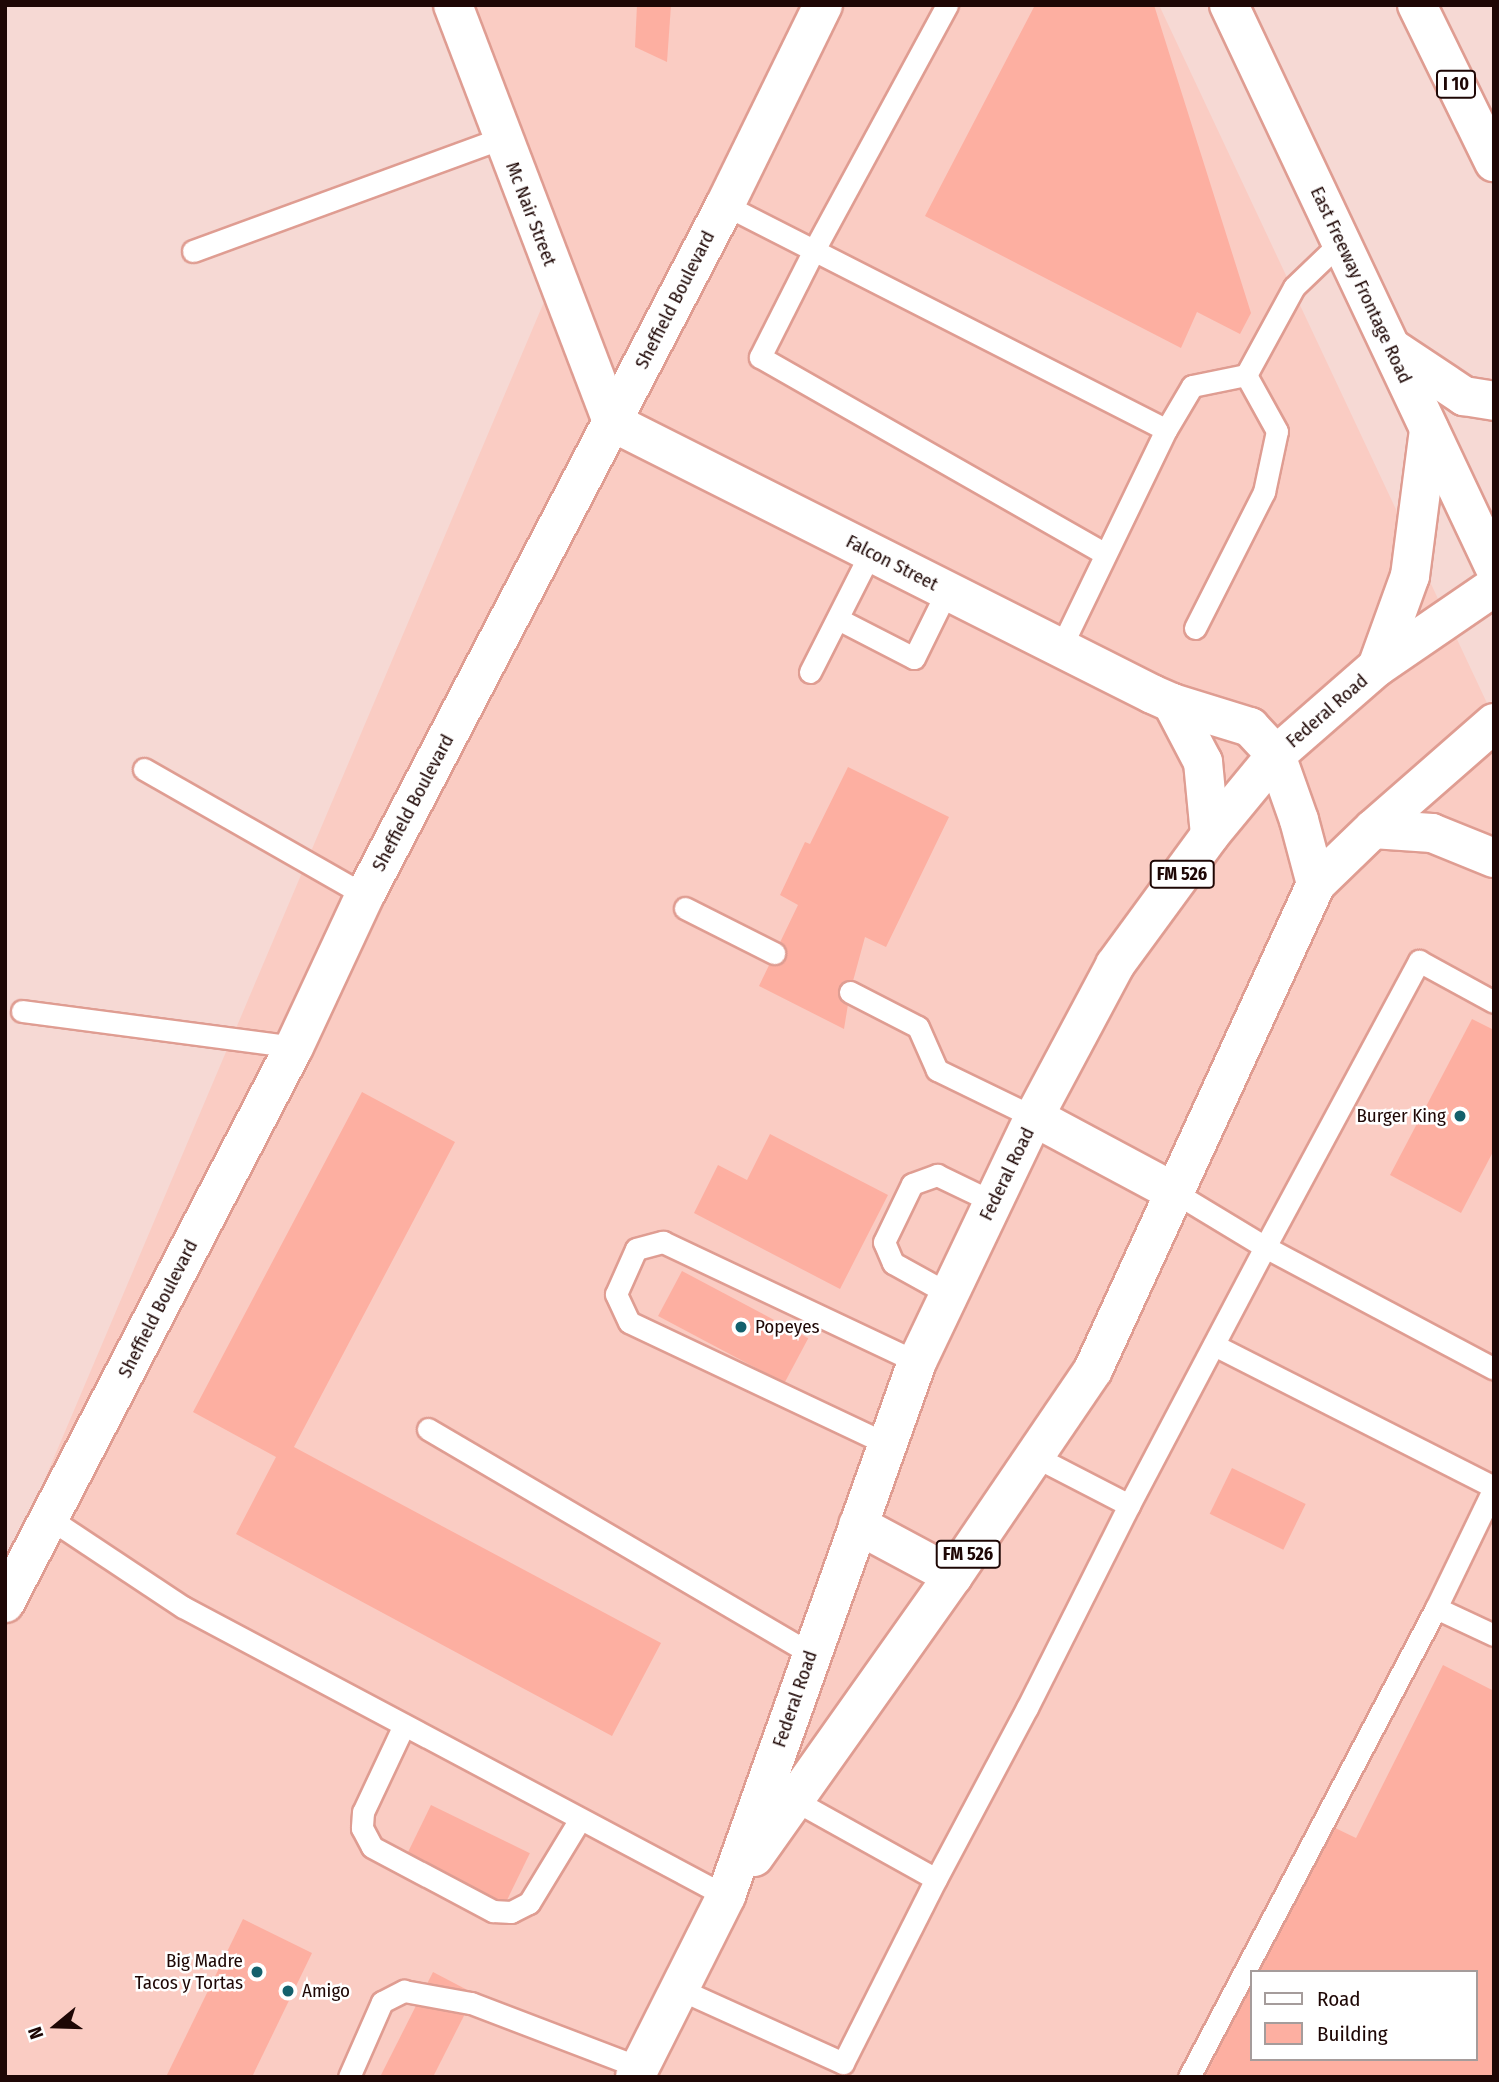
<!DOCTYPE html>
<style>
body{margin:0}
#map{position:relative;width:1499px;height:2082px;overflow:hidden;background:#f6d9d4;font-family:"Fira Sans Condensed",sans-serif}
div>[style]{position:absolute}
.built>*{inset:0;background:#faccc3}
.building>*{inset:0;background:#fdafa1;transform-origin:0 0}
.roads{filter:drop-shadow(2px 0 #df9d92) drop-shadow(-2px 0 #df9d92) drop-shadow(0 2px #df9d92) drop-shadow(0 -2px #df9d92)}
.service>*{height:21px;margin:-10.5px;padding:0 10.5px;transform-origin:10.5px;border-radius:10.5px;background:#fff}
.minor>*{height:38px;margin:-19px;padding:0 19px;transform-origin:19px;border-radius:19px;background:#fff}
.secondary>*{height:38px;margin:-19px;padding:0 19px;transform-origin:19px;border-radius:19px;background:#fff}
.primary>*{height:38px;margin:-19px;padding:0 19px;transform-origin:19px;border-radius:19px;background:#fff}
.motorway>*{height:38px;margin:-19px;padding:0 19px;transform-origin:19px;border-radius:19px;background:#fff}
.dots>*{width:19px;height:19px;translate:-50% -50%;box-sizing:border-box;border:4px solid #fff;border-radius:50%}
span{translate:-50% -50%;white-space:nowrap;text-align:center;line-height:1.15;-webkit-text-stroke:5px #fff;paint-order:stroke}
.shield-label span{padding:2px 5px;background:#fff;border:2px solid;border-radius:5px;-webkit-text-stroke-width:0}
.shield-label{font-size:18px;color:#1e0705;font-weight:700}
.street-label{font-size:19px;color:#1e0705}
.poi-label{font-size:19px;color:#1e0705}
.right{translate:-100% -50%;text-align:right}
.left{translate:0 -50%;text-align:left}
.frame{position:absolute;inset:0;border:7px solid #1e0705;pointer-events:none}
.legend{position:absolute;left:1250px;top:1970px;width:228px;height:91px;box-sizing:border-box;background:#fff;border:2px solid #a59c9b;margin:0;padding:9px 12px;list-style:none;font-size:21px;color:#1e0705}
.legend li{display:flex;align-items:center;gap:14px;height:35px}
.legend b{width:35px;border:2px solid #a59c9b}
.north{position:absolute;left:21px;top:1991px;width:70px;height:70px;-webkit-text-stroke:5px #fff;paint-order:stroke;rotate:251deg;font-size:19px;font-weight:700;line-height:28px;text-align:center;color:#1e0705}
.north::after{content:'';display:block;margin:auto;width:24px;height:32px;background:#1e0705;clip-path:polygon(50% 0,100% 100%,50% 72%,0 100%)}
</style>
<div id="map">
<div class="built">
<div style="clip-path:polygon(evenodd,466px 5px,1159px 5px,1494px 718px,1494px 2077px,5px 2077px,5px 1573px,555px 276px,466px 5px,1252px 1972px,1476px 1972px,1476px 2059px,1252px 2059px,1252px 1972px)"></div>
</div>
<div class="building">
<div style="clip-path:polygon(637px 5px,671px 5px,667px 62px,635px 47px)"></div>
<div style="clip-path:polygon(1035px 5px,1154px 5px,1251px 313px,1240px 334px,1197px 312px,1181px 348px,925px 216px)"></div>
<div style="clip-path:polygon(848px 767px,949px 817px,886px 947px,865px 937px,850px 992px,844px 1029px,759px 986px,798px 905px,780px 895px,805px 842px,810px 844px)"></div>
<div style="clip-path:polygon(1472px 1019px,1494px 1030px,1494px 1150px,1461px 1213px,1390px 1175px)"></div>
<div style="clip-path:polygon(362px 1092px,455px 1142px,294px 1447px,661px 1643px,612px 1736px,236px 1534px,276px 1457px,193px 1412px)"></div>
<div style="clip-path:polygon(770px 1134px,888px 1195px,840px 1289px,694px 1213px,718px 1165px,747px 1180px)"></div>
<div style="left:682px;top:1271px;width:143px;height:51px;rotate:28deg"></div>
<div style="left:1232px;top:1468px;width:82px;height:51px;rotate:26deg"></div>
<div style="clip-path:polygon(1443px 1665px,1494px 1691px,1494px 2077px,1205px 2077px,1252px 1983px,1252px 2059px,1476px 2059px,1476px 1972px,1258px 1972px,1331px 1826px,1356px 1838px)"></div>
<div style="left:431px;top:1805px;width:110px;height:57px;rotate:26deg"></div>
<div style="clip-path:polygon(243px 1919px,312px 1953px,252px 2077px,166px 2077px)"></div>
<div style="clip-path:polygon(433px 1972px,475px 1994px,433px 2077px,380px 2077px)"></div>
</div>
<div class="roads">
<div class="service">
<div style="left:947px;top:5px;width:279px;rotate:118.5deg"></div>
<div style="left:814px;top:250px;width:120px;rotate:116.8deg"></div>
<div style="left:760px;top:357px;width:397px;rotate:29.7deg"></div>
<div style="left:725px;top:205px;width:495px;rotate:27deg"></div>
<div style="left:193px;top:251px;width:329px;rotate:-20.1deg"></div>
<div style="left:838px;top:619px;width:85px;rotate:27.2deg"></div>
<div style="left:914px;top:658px;width:75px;rotate:-63.8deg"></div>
<div style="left:1195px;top:628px;width:153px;rotate:-63.1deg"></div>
<div style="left:1264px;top:492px;width:62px;rotate:-78deg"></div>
<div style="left:1277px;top:431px;width:64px;rotate:-119deg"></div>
<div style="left:1061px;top:647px;width:241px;rotate:-64.2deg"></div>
<div style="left:1166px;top:430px;width:51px;rotate:-59.4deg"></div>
<div style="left:1192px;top:386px;width:55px;rotate:-11.5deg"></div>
<div style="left:1246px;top:375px;width:100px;rotate:-61.4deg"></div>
<div style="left:1294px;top:287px;width:65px;rotate:-43.8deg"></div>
<div style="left:810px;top:672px;width:135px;rotate:-63.1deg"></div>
<div style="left:144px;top:769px;width:254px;rotate:29.7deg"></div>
<div style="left:685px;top:908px;width:100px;rotate:26.8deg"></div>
<div style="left:850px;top:992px;width:76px;rotate:27.2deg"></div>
<div style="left:918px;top:1027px;width:47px;rotate:66.2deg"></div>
<div style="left:937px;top:1070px;width:108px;rotate:25.9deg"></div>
<div style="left:22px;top:1011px;width:274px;rotate:7.5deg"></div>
<div style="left:1174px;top:1192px;width:106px;rotate:31.1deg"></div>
<div style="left:1265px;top:1247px;width:325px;rotate:-61.7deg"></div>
<div style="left:1419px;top:961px;width:85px;rotate:28.7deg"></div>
<div style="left:949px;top:1294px;width:64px;rotate:-151deg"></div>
<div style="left:893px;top:1263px;width:23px;rotate:-113deg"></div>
<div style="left:884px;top:1242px;width:64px;rotate:-64.2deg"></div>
<div style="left:912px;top:1184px;width:27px;rotate:-20deg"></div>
<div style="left:937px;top:1175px;width:62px;rotate:25.7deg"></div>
<div style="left:1214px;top:1345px;width:314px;rotate:26.9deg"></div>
<div style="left:428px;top:1429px;width:444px;rotate:30.4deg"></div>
<div style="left:887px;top:1444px;width:285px;rotate:-154.7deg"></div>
<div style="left:629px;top:1322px;width:31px;rotate:-115deg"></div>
<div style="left:616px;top:1294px;width:49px;rotate:-66deg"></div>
<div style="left:636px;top:1249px;width:28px;rotate:-15deg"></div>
<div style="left:663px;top:1242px;width:281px;rotate:25.3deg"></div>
<div style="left:1034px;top:1456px;width:107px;rotate:27.3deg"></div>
<div style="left:1129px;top:1505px;width:292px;rotate:-62.2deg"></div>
<div style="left:1265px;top:1247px;width:259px;rotate:28deg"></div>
<div style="left:49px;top:1518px;width:161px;rotate:33.6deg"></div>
<div style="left:183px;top:1607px;width:615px;rotate:28.02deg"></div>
<div style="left:1436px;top:1608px;width:133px;rotate:-64.2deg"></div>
<div style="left:404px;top:1725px;width:96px;rotate:115.2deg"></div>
<div style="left:363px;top:1812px;width:16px;rotate:94deg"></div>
<div style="left:362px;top:1828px;width:21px;rotate:62deg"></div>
<div style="left:372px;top:1847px;width:137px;rotate:27.9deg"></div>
<div style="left:493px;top:1911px;width:18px;rotate:3deg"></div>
<div style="left:511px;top:1912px;width:20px;rotate:-27deg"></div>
<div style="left:529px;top:1903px;width:98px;rotate:-58.7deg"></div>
<div style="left:794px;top:1800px;width:162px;rotate:29.1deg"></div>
<div style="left:936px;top:1879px;width:194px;rotate:-62deg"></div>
<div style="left:1027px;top:1708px;width:227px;rotate:-63.3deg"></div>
<div style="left:679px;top:1989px;width:180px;rotate:24.3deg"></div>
<div style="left:843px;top:2063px;width:206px;rotate:-63.2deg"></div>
<div style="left:349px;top:2077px;width:82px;rotate:-66.3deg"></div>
<div style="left:382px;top:2002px;width:25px;rotate:-27deg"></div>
<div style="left:404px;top:1991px;width:68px;rotate:10.2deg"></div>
<div style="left:471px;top:2003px;width:180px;rotate:20.9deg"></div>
<div style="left:1189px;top:2077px;width:530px;rotate:-62.23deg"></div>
<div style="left:1436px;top:1608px;width:64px;rotate:25deg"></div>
</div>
<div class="minor">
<div style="left:453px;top:5px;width:446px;rotate:69.1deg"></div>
<div style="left:612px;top:422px;width:605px;rotate:26.73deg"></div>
<div style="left:1152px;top:694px;width:22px;rotate:24deg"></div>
<div style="left:1172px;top:703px;width:82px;rotate:17.1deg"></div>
<div style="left:1250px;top:727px;width:38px;rotate:47deg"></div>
<div style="left:1172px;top:703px;width:67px;rotate:62.3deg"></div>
<div style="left:1203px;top:762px;width:73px;rotate:84.5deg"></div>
<div style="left:5px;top:1603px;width:627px;rotate:-62.54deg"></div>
<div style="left:294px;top:1047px;width:168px;rotate:-65deg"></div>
<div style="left:365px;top:895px;width:778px;rotate:-62.45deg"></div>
<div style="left:725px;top:205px;width:223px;rotate:-63.9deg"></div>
</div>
<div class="secondary">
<div style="left:1229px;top:5px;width:620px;rotate:64.72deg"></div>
<div style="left:1392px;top:348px;width:87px;rotate:33.7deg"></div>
<div style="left:1464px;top:396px;width:30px;rotate:9deg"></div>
</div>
<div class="primary">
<div style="left:1377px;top:667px;width:97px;rotate:-70.1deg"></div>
<div style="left:1410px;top:576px;width:148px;rotate:-82.6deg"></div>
<div style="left:1276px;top:755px;width:69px;rotate:70.5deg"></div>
<div style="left:1299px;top:820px;width:66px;rotate:75.1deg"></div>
<div style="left:1373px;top:829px;width:59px;rotate:3.9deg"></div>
<div style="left:1432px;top:833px;width:67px;rotate:22deg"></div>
<div style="left:1034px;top:1117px;width:159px;rotate:28.2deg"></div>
<div style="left:858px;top:1525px;width:108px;rotate:28.2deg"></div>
<div style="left:754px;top:1857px;width:344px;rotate:-54.7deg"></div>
<div style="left:953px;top:1576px;width:249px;rotate:-55.8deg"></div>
<div style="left:1093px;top:1370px;width:535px;rotate:-65.35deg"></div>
<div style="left:1316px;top:884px;width:79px;rotate:-44deg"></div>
<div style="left:1373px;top:829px;width:161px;rotate:-41.2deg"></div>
<div style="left:635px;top:2077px;width:203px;rotate:-63.3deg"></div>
<div style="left:726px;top:1896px;width:567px;rotate:-70.32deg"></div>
<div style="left:917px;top:1362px;width:272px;rotate:-64.5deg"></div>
<div style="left:1034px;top:1117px;width:172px;rotate:-61.9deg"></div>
<div style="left:1115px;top:965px;width:161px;rotate:-53.8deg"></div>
<div style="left:1210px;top:835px;width:104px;rotate:-50.5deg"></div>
<div style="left:1276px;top:755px;width:134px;rotate:-41.1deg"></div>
<div style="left:1377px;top:667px;width:142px;rotate:-34.4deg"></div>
</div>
<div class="motorway">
<div style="left:1417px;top:5px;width:175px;rotate:63.9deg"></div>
</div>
</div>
<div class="dots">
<div style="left:1460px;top:1116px;background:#14606c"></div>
<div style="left:741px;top:1327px;background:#14606c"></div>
<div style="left:257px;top:1972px;background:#14606c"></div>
<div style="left:288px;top:1991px;background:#14606c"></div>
</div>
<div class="shield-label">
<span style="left:1456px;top:84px">I 10</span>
<span style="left:1182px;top:874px">FM 526</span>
<span style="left:968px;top:1554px">FM 526</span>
</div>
<div class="street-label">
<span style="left:531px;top:214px;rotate:69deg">Mc Nair Street</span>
<span style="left:1361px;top:285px;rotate:65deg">East Freeway Frontage Road</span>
<span style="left:675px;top:300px;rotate:-63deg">Sheffield Boulevard</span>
<span style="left:892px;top:563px;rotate:27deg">Falcon Street</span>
<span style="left:1327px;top:711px;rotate:-41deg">Federal Road</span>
<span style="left:413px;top:803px;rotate:-62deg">Sheffield Boulevard</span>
<span style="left:1007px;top:1174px;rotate:-64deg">Federal Road</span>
<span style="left:158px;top:1309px;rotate:-63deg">Sheffield Boulevard</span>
<span style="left:795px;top:1699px;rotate:-71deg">Federal Road</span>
</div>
<div class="poi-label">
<span class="right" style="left:1446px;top:1116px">Burger King</span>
<span class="left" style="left:755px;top:1327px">Popeyes</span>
<span class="right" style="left:243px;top:1972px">Big Madre<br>Tacos y Tortas</span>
<span class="left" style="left:302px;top:1991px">Amigo</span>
</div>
<div class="frame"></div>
<ul class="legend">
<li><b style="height:9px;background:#fff"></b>Road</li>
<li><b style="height:19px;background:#fdafa1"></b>Building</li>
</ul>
<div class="north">N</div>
</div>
